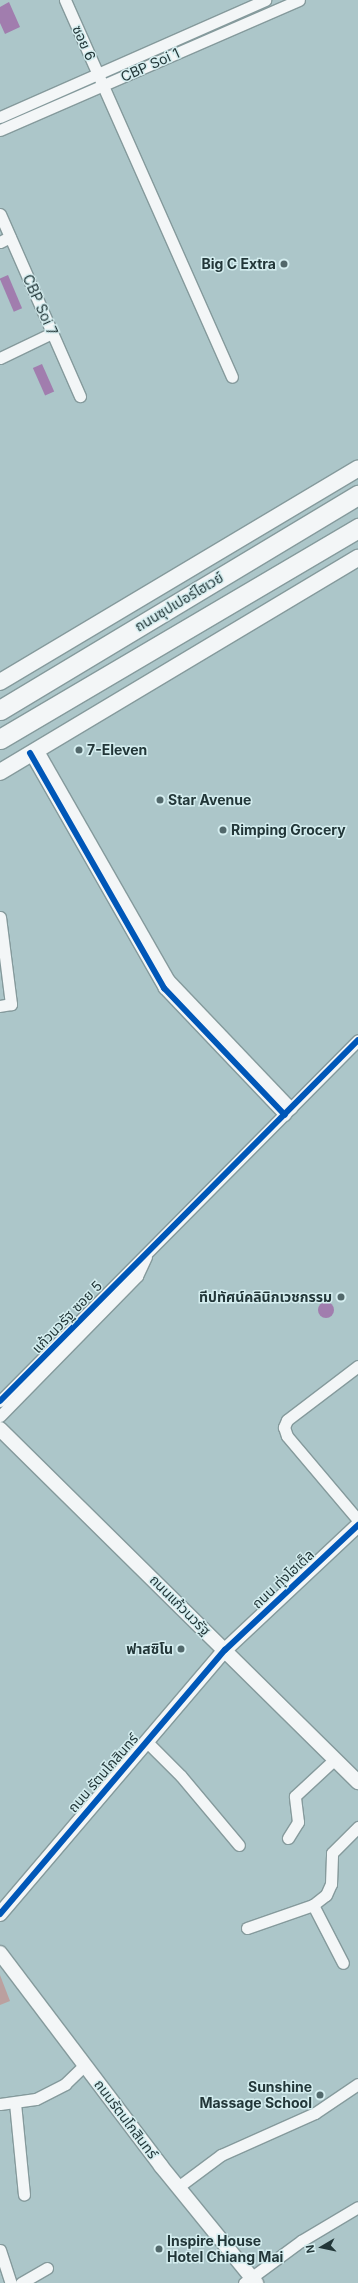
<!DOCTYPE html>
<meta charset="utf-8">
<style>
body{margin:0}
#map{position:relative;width:358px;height:2283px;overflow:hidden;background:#acc6c9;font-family:Inter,"Noto Sans Thai",sans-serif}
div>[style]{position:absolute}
.green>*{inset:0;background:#bba09f}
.water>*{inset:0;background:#a17dae;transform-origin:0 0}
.round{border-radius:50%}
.roads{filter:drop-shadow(1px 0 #859a9c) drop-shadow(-1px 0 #859a9c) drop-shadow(0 1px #859a9c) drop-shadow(0 -1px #859a9c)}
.minor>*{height:11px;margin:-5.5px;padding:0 5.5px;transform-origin:5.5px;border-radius:5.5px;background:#f3f6f7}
.tertiary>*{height:14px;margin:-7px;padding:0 7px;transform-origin:7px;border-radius:7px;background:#f3f6f7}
.secondary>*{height:16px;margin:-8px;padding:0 8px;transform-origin:8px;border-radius:8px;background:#f3f6f7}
.trunk>*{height:19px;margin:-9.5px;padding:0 9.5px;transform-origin:9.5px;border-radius:9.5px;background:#f3f6f7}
.cycleway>*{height:6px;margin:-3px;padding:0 3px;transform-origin:3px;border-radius:3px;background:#0057b8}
.dots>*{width:11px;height:11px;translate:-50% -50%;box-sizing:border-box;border:2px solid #d4edef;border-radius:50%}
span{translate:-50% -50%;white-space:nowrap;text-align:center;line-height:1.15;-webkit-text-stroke:3px #d4edef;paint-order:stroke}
.street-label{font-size:14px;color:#223638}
.poi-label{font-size:14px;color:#223638;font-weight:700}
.right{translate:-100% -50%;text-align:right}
.left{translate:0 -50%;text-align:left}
.north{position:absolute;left:302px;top:2227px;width:40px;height:40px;-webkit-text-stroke:3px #d4edef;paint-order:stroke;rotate:261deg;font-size:11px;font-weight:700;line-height:16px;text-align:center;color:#223638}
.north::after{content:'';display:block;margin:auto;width:14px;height:18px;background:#223638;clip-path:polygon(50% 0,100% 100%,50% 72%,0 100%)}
</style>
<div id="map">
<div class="green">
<div style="clip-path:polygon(0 1975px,10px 2001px,0 2005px)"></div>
</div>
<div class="water">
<div style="clip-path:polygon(9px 2px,20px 27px,5px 34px,0 23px,0 7px)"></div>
<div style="left:8px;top:275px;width:36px;height:9px;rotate:67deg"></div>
<div style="left:42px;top:364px;width:30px;height:10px;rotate:66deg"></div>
<div class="round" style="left:318px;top:1302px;width:16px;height:16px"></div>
</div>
<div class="roads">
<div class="minor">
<div style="left:65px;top:0;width:412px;rotate:66.1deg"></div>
<div style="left:0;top:117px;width:290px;rotate:-23.8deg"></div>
<div style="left:0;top:130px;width:326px;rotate:-23.5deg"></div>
<div style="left:0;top:214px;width:199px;rotate:66.3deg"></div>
<div style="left:0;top:242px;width:11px;rotate:-27deg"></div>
<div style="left:0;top:358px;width:58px;rotate:-25.7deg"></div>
<div style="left:37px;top:749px;width:266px;rotate:60.3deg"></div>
<div style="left:169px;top:980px;width:177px;rotate:46.4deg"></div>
<div style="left:30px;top:753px;width:271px;rotate:60.3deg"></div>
<div style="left:164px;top:988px;width:175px;rotate:46.4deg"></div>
<div style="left:0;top:917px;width:88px;rotate:82.8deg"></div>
<div style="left:11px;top:1004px;width:11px;rotate:170deg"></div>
<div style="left:358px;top:1366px;width:89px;rotate:142.7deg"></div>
<div style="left:287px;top:1420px;width:8px;rotate:113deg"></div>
<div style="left:284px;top:1427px;width:9px;rotate:72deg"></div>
<div style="left:287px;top:1436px;width:110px;rotate:49.8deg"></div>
<div style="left:0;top:1401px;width:508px;rotate:-45.24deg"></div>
<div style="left:0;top:1416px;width:196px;rotate:-45.6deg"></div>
<div style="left:137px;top:1276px;width:21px;rotate:-65deg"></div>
<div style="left:146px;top:1741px;width:49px;rotate:45deg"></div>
<div style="left:181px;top:1776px;width:90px;rotate:50deg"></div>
<div style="left:288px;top:1838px;width:19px;rotate:-58deg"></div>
<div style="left:298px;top:1822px;width:26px;rotate:-97deg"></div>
<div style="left:295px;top:1796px;width:54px;rotate:-42.8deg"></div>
<div style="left:313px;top:1905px;width:65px;rotate:62.7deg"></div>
<div style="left:247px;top:1928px;width:70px;rotate:-19.2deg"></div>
<div style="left:313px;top:1905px;width:16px;rotate:-38deg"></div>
<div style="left:326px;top:1895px;width:12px;rotate:-66deg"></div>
<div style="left:331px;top:1884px;width:31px;rotate:-88deg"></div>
<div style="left:332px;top:1853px;width:37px;rotate:-45deg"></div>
<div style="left:15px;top:2103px;width:92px;rotate:84.4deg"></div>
<div style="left:0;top:2104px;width:36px;rotate:-8deg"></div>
<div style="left:36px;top:2099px;width:33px;rotate:-27deg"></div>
<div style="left:65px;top:2084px;width:28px;rotate:-44deg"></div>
<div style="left:178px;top:2187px;width:54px;rotate:-36.7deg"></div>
<div style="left:221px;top:2155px;width:103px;rotate:-24.1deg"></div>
<div style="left:315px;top:2113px;width:52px;rotate:-34deg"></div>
<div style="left:0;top:2250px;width:35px;rotate:72deg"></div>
<div style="left:21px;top:2283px;width:30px;rotate:-30deg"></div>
<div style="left:244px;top:2283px;width:71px;rotate:-36.4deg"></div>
<div style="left:301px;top:2241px;width:66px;rotate:-30.8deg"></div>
</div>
<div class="tertiary">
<div style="left:0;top:1429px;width:503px;rotate:44.6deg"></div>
<div style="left:0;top:1914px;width:347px;rotate:-49.6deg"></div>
<div style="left:225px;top:1650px;width:183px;rotate:-43.2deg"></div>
<div style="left:0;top:1953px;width:267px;rotate:52.9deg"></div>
<div style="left:161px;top:2166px;width:151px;rotate:50.9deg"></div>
</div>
<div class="secondary">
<div style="left:0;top:682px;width:417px;rotate:-30.8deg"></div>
<div style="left:0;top:772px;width:417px;rotate:-30.9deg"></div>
</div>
<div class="trunk">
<div style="left:0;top:710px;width:418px;rotate:-31deg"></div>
<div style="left:0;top:739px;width:416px;rotate:-30.5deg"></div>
</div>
</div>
<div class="cycleway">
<div style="left:30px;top:753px;width:271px;rotate:60.3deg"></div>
<div style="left:164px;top:988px;width:175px;rotate:46.4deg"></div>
<div style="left:0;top:1401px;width:508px;rotate:-45.24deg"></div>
<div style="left:0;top:1914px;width:347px;rotate:-49.6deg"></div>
<div style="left:225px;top:1650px;width:183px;rotate:-43.2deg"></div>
</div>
<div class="dots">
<div style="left:284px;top:264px;background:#52686b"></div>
<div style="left:79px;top:750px;background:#52686b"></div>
<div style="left:160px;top:800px;background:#52686b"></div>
<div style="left:223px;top:830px;background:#52686b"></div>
<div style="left:341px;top:1297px;background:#52686b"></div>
<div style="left:181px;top:1649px;background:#52686b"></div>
<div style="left:320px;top:2095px;background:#52686b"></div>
<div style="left:159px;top:2249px;background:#52686b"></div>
</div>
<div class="street-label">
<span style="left:84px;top:43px;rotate:66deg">ซอย 6</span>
<span style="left:150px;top:65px;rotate:-24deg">CBP Soi 1</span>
<span style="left:40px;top:305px;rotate:66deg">CBP Soi 7</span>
<span style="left:179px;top:602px;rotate:-31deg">ถนนซุปเปอร์ไฮเวย์</span>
<span style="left:67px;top:1317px;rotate:-46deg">แก้วนวรัฐ ซอย 5</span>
<span style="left:283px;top:1579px;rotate:-43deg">ถนน ทุ่งโฮเต็ล</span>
<span style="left:180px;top:1605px;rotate:45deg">ถนนแก้วนวรัฐ</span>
<span style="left:103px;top:1773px;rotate:-49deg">ถนน รัตนโกสินทร์</span>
<span style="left:126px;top:2119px;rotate:53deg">ถนนรัตนโกสินทร์</span>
</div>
<div class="poi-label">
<span class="right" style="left:276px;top:264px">Big C Extra</span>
<span class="left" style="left:87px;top:750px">7-Eleven</span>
<span class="left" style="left:168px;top:800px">Star Avenue</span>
<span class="left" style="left:231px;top:830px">Rimping Grocery</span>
<span class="right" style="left:332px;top:1297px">ทีปทัศน์คลินิกเวชกรรม</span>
<span class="right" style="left:173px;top:1649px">ฟาสซิโน</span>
<span class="right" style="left:312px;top:2095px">Sunshine<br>Massage School</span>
<span class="left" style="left:167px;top:2249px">Inspire House<br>Hotel Chiang Mai</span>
</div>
<div class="north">N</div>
</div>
